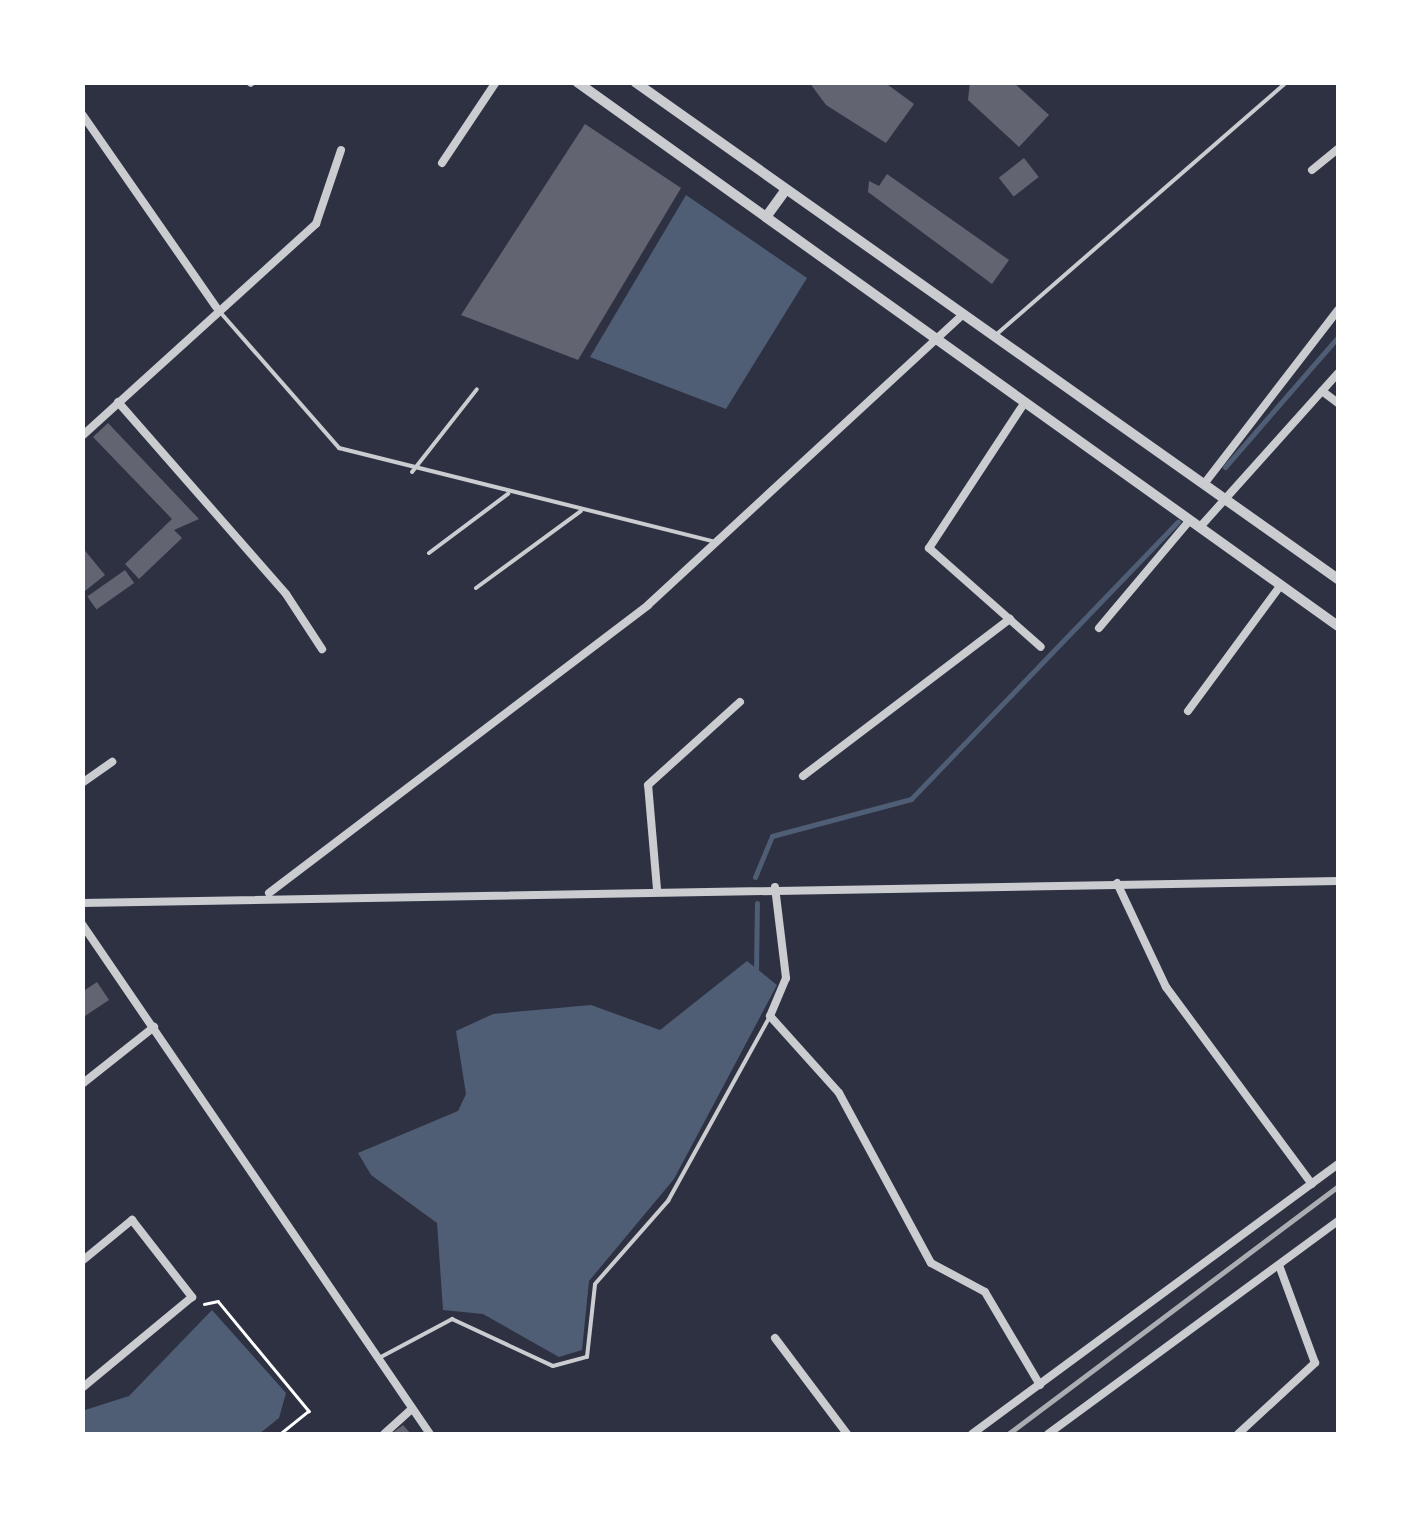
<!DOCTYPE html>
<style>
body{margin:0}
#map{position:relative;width:1421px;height:1517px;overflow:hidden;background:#2d3142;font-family:"IBM Plex Sans",sans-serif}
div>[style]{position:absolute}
.water>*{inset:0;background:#4f5d75}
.stream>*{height:5px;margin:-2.5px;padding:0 2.5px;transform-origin:2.5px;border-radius:2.5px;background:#4f5d75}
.building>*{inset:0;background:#626471;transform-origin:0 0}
.path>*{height:2.5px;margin:-1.25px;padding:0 1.25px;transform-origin:1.25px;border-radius:1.25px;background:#fff}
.service>*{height:4px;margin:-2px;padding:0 2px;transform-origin:2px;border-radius:2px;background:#caccd0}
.minor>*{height:8px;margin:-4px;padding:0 4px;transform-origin:4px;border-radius:4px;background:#caccd0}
.tertiary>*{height:10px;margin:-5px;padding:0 5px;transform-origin:5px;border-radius:5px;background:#caccd0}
.rail>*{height:5px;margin:-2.5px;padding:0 2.5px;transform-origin:2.5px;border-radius:2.5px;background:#abadb3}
span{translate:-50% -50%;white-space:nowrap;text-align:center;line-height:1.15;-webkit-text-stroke:10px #fff;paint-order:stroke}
.frame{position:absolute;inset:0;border:85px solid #fff;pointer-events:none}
</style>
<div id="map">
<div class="water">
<div style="clip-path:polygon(686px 195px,807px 278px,726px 409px,590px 357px)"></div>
<div style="clip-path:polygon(747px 961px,777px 985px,674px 1179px,589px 1281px,582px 1350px,559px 1357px,483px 1314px,443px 1310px,437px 1223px,371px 1175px,358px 1153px,458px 1111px,466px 1094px,456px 1031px,493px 1014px,591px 1005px,660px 1030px)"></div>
<div style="clip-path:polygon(212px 1310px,286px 1393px,279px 1418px,259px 1434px,83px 1434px,85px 1410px,129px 1396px)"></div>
</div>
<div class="stream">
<div style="left:1225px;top:467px;width:172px;rotate:-49deg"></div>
<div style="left:755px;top:877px;width:44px;rotate:-67.5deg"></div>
<div style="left:772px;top:836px;width:144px;rotate:-14.9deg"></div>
<div style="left:911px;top:799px;width:385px;rotate:-46.1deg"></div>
<div style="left:756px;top:971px;width:68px;rotate:-89.2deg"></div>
</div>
<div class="building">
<div style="clip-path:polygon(809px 82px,884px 82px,914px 104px,886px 143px,826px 105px)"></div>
<div style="clip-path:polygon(970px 82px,1013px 82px,1049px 115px,1019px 147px,968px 100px)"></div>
<div style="clip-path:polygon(585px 124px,681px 188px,578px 360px,461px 315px)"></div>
<div style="left:1024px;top:158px;width:24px;height:32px;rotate:52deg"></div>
<div style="clip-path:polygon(887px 174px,1009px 260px,992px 284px,868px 192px,869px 181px,879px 186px)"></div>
<div style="clip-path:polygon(108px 423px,199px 519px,174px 530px,182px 538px,139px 579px,125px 564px,172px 519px,93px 437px)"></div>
<div style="clip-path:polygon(82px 547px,105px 575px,85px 591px,82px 588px)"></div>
<div style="left:125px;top:570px;width:16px;height:46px;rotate:55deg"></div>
<div style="clip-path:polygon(97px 982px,109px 1000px,82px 1018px,82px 992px)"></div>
<div style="clip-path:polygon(403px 1425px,411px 1434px,391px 1434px)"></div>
</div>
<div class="path">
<div style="left:204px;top:1304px;width:14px;rotate:-12deg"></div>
<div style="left:218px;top:1301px;width:143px;rotate:50.4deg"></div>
<div style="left:309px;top:1411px;width:36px;rotate:141deg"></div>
</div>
<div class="service">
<div style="left:220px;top:312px;width:181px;rotate:48.8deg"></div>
<div style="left:339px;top:448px;width:390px;rotate:14deg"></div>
<div style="left:998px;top:333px;width:383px;rotate:-41deg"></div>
<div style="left:412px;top:472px;width:105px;rotate:-51.9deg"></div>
<div style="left:429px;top:553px;width:99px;rotate:-36.8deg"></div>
<div style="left:476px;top:588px;width:130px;rotate:-36.3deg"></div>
<div style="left:379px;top:1358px;width:83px;rotate:-28.1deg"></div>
<div style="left:452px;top:1319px;width:111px;rotate:25deg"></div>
<div style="left:553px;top:1366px;width:35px;rotate:-15deg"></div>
<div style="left:587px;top:1357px;width:73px;rotate:-83.7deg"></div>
<div style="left:595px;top:1284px;width:111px;rotate:-48.7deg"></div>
<div style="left:668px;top:1201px;width:211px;rotate:-61.1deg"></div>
</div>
<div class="minor">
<div style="left:250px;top:82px;width:1px;rotate:45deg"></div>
<div style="left:82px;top:114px;width:235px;rotate:55.2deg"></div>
<div style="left:442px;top:163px;width:97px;rotate:-56.3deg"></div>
<div style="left:1312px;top:170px;width:33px;rotate:-39deg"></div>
<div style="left:1322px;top:391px;width:20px;rotate:37deg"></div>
<div style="left:118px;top:402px;width:255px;rotate:48.8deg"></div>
<div style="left:286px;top:594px;width:66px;rotate:56.8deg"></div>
<div style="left:1025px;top:402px;width:175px;rotate:123.3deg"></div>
<div style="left:929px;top:548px;width:149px;rotate:41.5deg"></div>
<div style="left:82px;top:436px;width:316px;rotate:-42.2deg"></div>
<div style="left:316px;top:224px;width:78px;rotate:-71.3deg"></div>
<div style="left:1204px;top:484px;width:220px;rotate:-52.4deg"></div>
<div style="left:1200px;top:527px;width:207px;rotate:-48.1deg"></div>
<div style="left:1099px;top:628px;width:141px;rotate:-49.9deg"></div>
<div style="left:1188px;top:711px;width:157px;rotate:-53.6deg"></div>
<div style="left:803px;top:776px;width:260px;rotate:-37.2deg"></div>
<div style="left:82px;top:783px;width:37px;rotate:-35deg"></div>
<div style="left:1117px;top:883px;width:115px;rotate:64.8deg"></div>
<div style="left:1166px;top:987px;width:245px;rotate:53.5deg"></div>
<div style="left:775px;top:887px;width:92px;rotate:83.1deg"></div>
<div style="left:786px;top:978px;width:41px;rotate:112.8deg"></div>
<div style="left:770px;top:1016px;width:103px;rotate:48.1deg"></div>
<div style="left:839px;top:1093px;width:193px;rotate:61.6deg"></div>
<div style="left:931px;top:1263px;width:61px;rotate:28.2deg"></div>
<div style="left:985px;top:1292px;width:108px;rotate:59.4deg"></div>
<div style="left:657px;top:889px;width:104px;rotate:-94.9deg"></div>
<div style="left:648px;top:785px;width:124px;rotate:-42.1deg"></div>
<div style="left:269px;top:893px;width:476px;rotate:-37.2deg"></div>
<div style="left:648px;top:605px;width:429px;rotate:-42.7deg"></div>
<div style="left:82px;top:903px;width:1256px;rotate:-1deg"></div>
<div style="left:82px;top:924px;width:617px;rotate:55.69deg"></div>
<div style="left:82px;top:1084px;width:92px;rotate:-38.4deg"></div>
<div style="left:82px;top:1261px;width:65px;rotate:-39.4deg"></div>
<div style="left:132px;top:1220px;width:98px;rotate:52.1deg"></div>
<div style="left:192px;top:1297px;width:143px;rotate:140.4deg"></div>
<div style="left:775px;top:1338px;width:120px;rotate:53.1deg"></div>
<div style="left:384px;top:1434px;width:38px;rotate:-42deg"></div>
<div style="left:972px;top:1434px;width:455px;rotate:-36.4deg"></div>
<div style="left:1048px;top:1434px;width:360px;rotate:-36.3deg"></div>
<div style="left:1238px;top:1434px;width:105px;rotate:-42.7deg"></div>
<div style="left:1315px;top:1363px;width:104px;rotate:-110.2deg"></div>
</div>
<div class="tertiary">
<div style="left:577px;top:82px;width:935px;rotate:35.56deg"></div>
<div style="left:635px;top:82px;width:861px;rotate:35.26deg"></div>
<div style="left:766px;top:217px;width:34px;rotate:-54deg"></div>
</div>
<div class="rail">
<div style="left:1008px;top:1434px;width:413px;rotate:-36.9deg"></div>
</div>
<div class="frame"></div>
</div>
